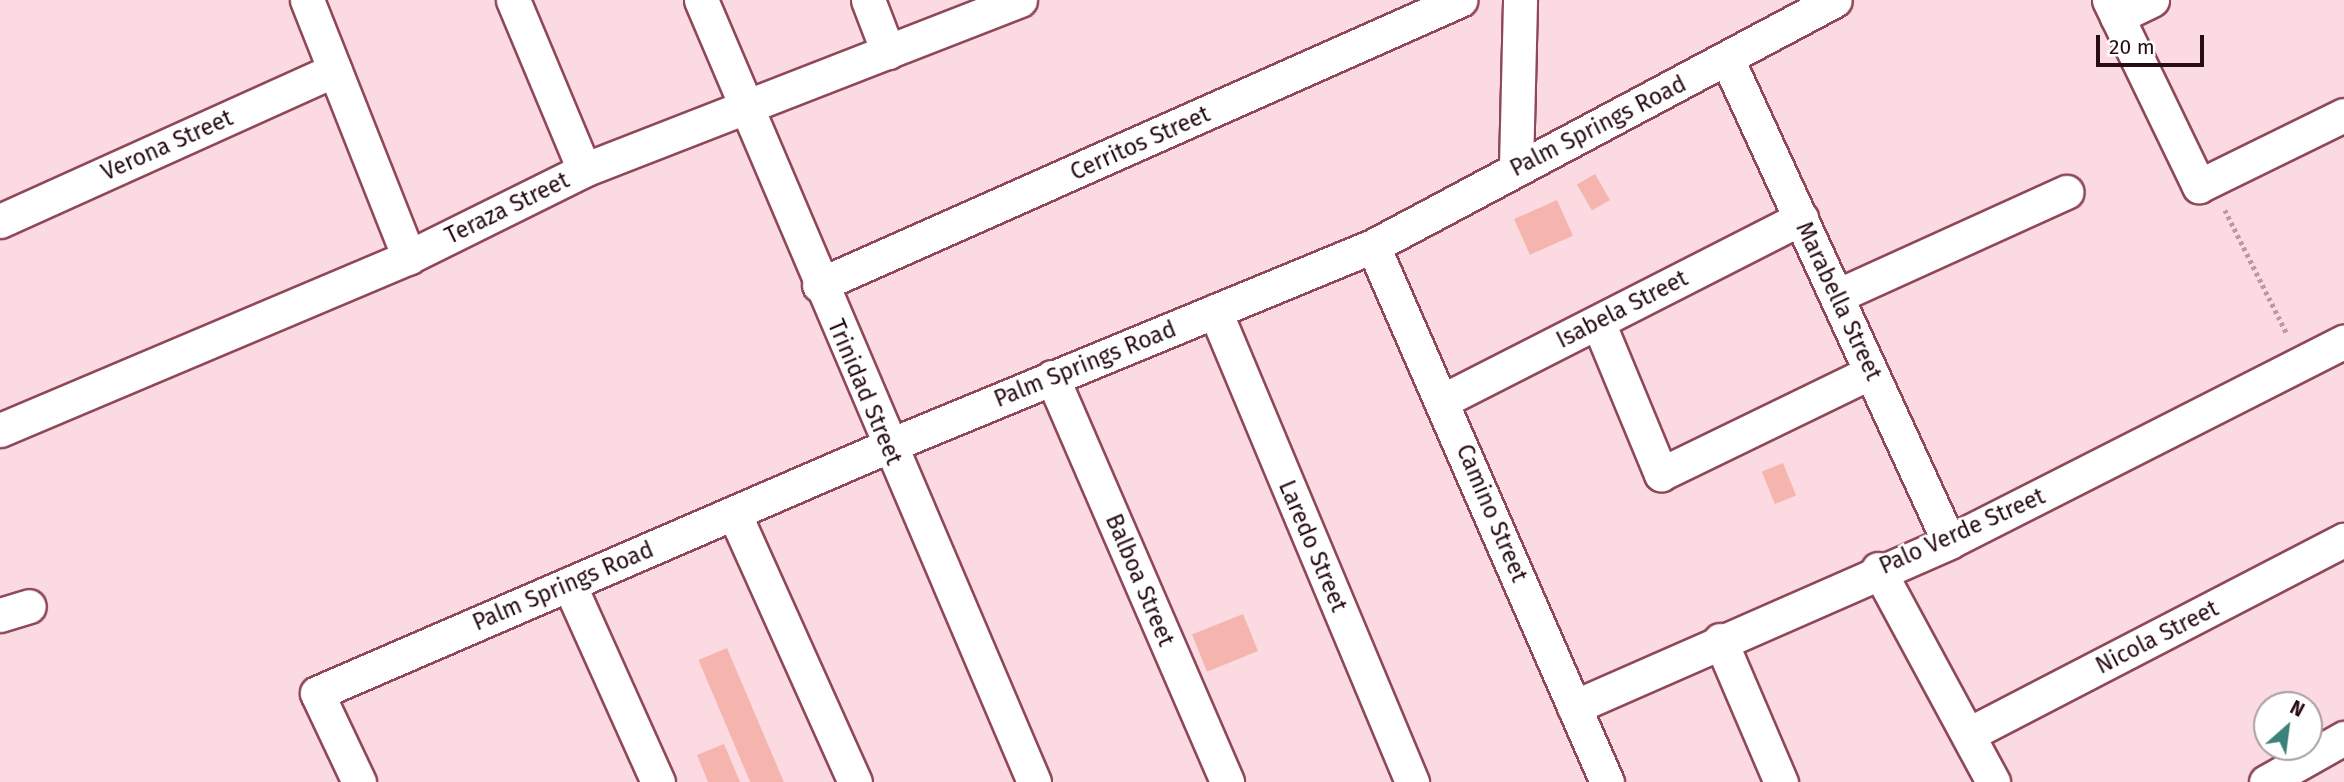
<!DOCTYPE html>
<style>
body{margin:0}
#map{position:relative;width:2344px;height:782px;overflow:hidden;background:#fcdae1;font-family:"Fira Sans",sans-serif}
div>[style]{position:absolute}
.building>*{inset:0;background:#f5b5ae;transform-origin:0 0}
.path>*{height:4.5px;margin-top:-2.25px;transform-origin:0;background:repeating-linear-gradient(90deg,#ba9aa1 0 3.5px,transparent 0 7px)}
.roads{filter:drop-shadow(2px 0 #8e485a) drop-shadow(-2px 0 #8e485a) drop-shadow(0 2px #8e485a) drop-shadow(0 -2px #8e485a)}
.minor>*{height:33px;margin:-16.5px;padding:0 16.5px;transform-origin:16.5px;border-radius:16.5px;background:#fff}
span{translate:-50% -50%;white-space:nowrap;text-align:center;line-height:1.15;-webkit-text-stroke:5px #fff;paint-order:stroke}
.street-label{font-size:23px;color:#270c13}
.north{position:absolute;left:2253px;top:691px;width:70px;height:70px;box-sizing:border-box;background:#fff;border:2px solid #a99ea1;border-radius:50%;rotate:28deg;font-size:19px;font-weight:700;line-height:28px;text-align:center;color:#270c13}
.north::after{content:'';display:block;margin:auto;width:24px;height:32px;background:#3c827a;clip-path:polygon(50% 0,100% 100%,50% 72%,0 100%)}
.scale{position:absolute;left:2096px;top:35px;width:108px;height:32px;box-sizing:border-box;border:4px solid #270c13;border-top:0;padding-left:9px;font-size:21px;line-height:24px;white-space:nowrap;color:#270c13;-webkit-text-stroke:5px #fff;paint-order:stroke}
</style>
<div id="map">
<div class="building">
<div style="left:1595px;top:174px;width:30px;height:21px;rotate:60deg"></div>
<div style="left:1557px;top:200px;width:39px;height:47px;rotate:66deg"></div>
<div style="left:1783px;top:463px;width:35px;height:23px;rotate:68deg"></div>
<div style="left:1243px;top:614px;width:40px;height:55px;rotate:68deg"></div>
<div style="left:727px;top:648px;width:146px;height:31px;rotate:67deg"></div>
<div style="clip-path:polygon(724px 744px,740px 782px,708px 782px,697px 755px)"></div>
</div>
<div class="path">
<div style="left:2225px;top:210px;width:139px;rotate:63.4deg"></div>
</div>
<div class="roads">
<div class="minor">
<div style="left:307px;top:0;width:277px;rotate:68.4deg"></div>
<div style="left:513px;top:0;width:184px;rotate:67.3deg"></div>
<div style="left:701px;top:0;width:850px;rotate:66.93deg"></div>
<div style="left:868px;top:0;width:56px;rotate:69deg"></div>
<div style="left:2109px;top:0;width:207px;rotate:64.2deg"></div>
<div style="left:2199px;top:186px;width:161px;rotate:-26.1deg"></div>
<div style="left:2117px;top:17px;width:39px;rotate:-26deg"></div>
<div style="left:1728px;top:61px;width:529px;rotate:65.32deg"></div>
<div style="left:1516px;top:166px;width:166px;rotate:-88.6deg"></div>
<div style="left:0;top:221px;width:367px;rotate:-24.3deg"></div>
<div style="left:1373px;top:246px;width:585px;rotate:66.42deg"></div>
<div style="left:819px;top:285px;width:702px;rotate:-23.97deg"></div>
<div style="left:1837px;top:296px;width:252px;rotate:-24.4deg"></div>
<div style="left:1215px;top:311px;width:511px;rotate:67.3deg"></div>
<div style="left:1598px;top:322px;width:165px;rotate:67.5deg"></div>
<div style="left:1661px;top:474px;width:233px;rotate:-25.9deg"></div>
<div style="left:1052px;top:377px;width:441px;rotate:66.6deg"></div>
<div style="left:1444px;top:400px;width:401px;rotate:-27deg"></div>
<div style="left:0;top:430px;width:444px;rotate:-22.9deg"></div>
<div style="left:409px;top:257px;width:195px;rotate:-26.4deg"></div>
<div style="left:584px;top:170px;width:468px;rotate:-21.3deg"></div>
<div style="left:734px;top:513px;width:295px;rotate:65.8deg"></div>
<div style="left:1878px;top:569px;width:242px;rotate:61.6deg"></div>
<div style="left:569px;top:584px;width:217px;rotate:65.8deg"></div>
<div style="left:0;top:615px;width:30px;rotate:-17deg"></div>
<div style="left:1720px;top:640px;width:155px;rotate:66.8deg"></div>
<div style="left:1574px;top:707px;width:410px;rotate:-23.7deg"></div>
<div style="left:1949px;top:542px;width:443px;rotate:-26.9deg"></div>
<div style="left:1969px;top:734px;width:422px;rotate:-27.4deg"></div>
<div style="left:359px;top:782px;width:98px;rotate:-115.3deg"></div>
<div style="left:317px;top:693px;width:622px;rotate:-23.39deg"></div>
<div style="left:888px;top:446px;width:525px;rotate:-22.41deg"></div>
<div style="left:1373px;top:246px;width:523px;rotate:-28.03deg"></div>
<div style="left:2266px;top:782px;width:90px;rotate:-29.4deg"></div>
</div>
</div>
<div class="street-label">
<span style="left:1598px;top:126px;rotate:-27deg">Palm Springs Road</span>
<span style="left:1140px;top:143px;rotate:-24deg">Cerritos Street</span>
<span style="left:167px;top:145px;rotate:-24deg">Verona Street</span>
<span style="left:507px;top:208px;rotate:-26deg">Teraza Street</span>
<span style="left:1839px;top:301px;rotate:65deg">Marabella Street</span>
<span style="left:1622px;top:309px;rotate:-27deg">Isabela Street</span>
<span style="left:1085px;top:364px;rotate:-22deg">Palm Springs Road</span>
<span style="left:865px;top:392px;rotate:67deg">Trinidad Street</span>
<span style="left:1492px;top:513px;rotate:67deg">Camino Street</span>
<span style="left:1962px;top:531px;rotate:-24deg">Palo Verde Street</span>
<span style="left:1313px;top:546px;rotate:67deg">Laredo Street</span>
<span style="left:1140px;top:580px;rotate:67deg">Balboa Street</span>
<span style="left:563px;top:586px;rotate:-23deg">Palm Springs Road</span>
<span style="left:2157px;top:637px;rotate:-27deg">Nicola Street</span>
</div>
<div class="north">N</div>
<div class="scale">20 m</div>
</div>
